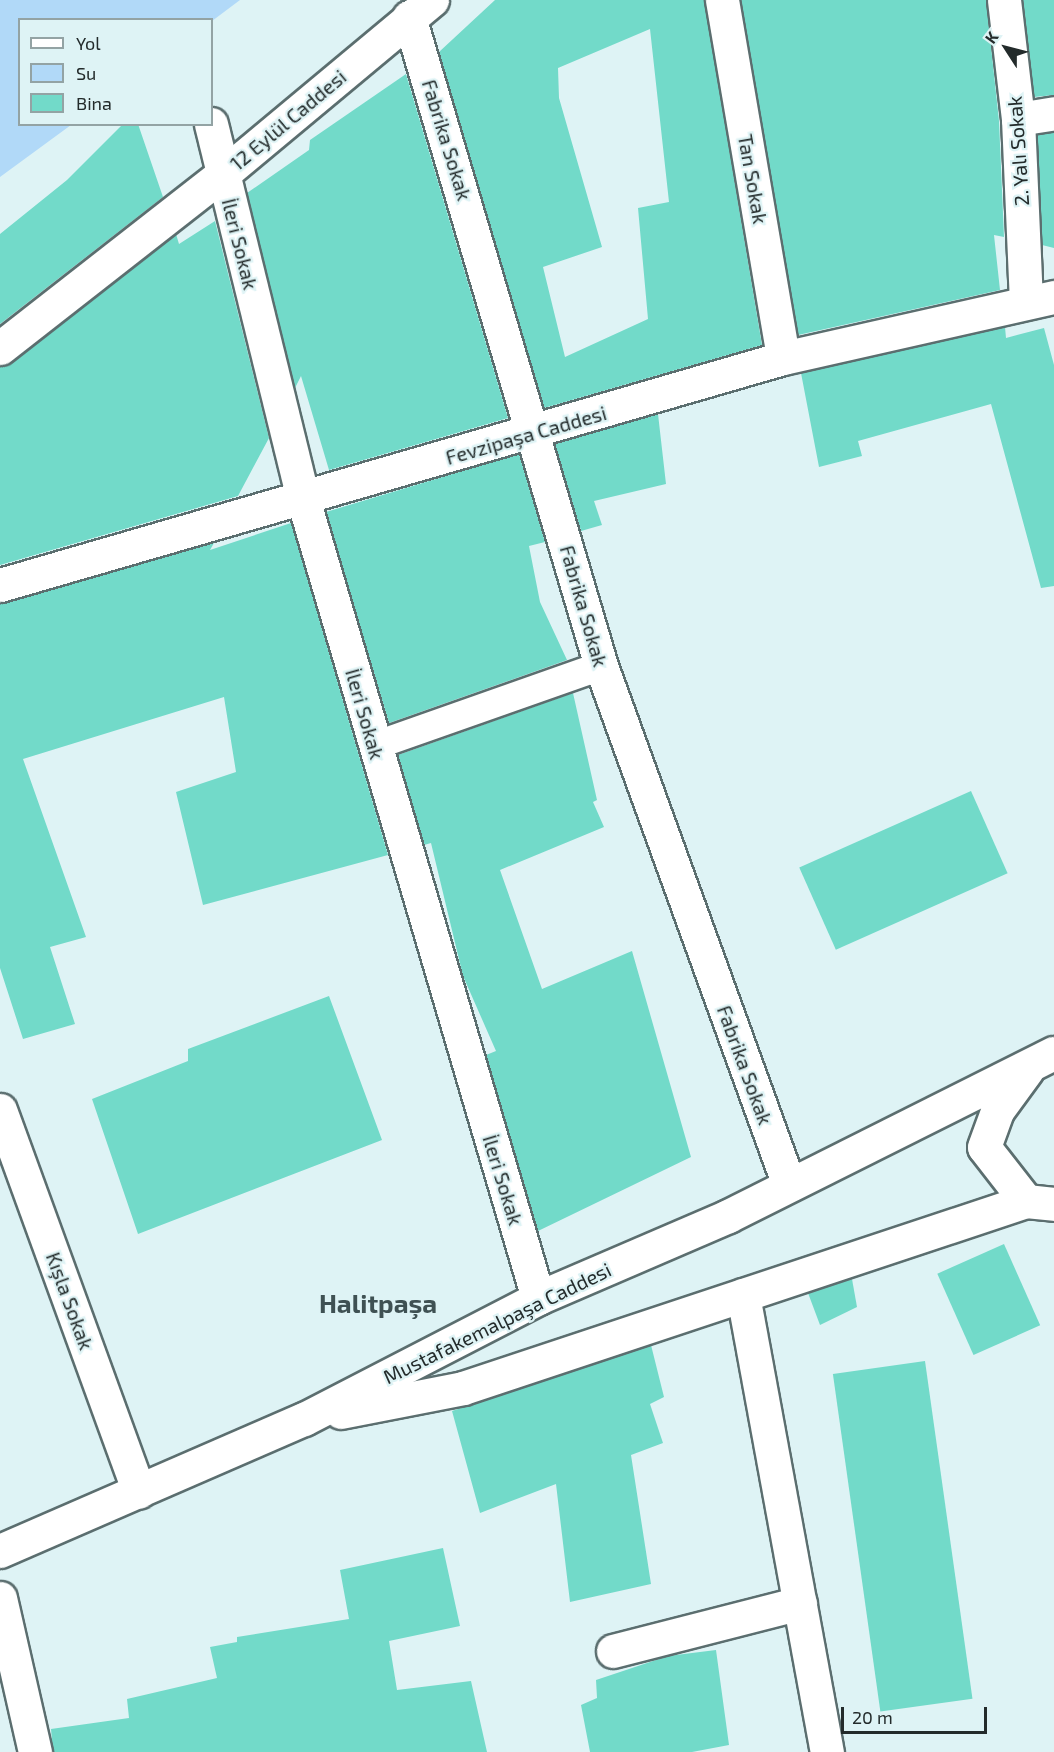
<!DOCTYPE html>
<meta charset="utf-8">
<style>
body{margin:0}
#map{position:relative;width:1054px;height:1752px;overflow:hidden;background:#def3f5;font-family:"Exo 2",sans-serif}
div>[style]{position:absolute}
.water>*{inset:0;background:#b1d9f8}
.building>*{inset:0;background:#72dac9;transform-origin:0 0}
.roads{filter:drop-shadow(2px 0 #5b6e6f) drop-shadow(-2px 0 #5b6e6f) drop-shadow(0 2px #5b6e6f) drop-shadow(0 -2px #5b6e6f)}
.lane>*{height:28px;margin:-14px;padding:0 14px;transform-origin:14px;border-radius:14px;background:#fff}
.street>*{height:33px;margin:-16.5px;padding:0 16.5px;transform-origin:16.5px;border-radius:16.5px;background:#fff}
.secondary>*{height:33px;margin:-16.5px;padding:0 16.5px;transform-origin:16.5px;border-radius:16.5px;background:#fff}
span{translate:-50% -50%;white-space:nowrap;text-align:center;line-height:1.15;-webkit-text-stroke:4.5px #def3f5;paint-order:stroke}
.street-label{font-size:20px;color:#232b2b}
.district-label{font-size:26px;color:#3f5153;font-weight:700}
.legend{position:absolute;left:18px;top:18px;width:195px;height:108px;box-sizing:border-box;background:#def3f5;border:2px solid #93a3a4;margin:0;padding:8px 10px;list-style:none;font-size:18px;color:#232b2b}
.legend li{display:flex;align-items:center;gap:12px;height:30px}
.legend b{width:30px;border:2px solid #93a3a4}
.north{position:absolute;left:976px;top:18px;width:60px;height:60px;-webkit-text-stroke:4px #def3f5;paint-order:stroke;rotate:306deg;font-size:16px;font-weight:700;line-height:24px;text-align:center;color:#232b2b}
.north::after{content:'';display:block;margin:auto;width:21px;height:27px;background:#232b2b;clip-path:polygon(50% 0,100% 100%,50% 72%,0 100%)}
.scale{position:absolute;left:841px;top:1707px;width:146px;height:27px;box-sizing:border-box;border:3px solid #232b2b;border-top:0;padding-left:8px;font-size:18px;line-height:21px;white-space:nowrap;color:#232b2b;-webkit-text-stroke:4px #def3f5;paint-order:stroke}
</style>
<div id="map">
<div class="water">
<div style="clip-path:polygon(0 0,240px 0,212px 21px,20px 20px,20px 124px,71px 125px,0 177px)"></div>
</div>
<div class="building">
<div style="clip-path:polygon(evenodd,495px 0,704px 0,762px 345px,544px 408px,439px 52px,495px 0,650px 29px,669px 202px,638px 208px,648px 319px,565px 357px,543px 267px,602px 247px,559px 98px,558px 68px,650px 29px)"></div>
<div style="clip-path:polygon(741px 0,986px 0,999px 121px,1004px 237px,994px 235px,1000px 290px,798px 335px)"></div>
<div style="clip-path:polygon(1023px 0,1054px 0,1054px 95px,1034px 97px)"></div>
<div style="clip-path:polygon(406px 74px,508px 418px,329px 470px,301px 376px,295px 388px,247px 193px,309px 150px,310px 140px)"></div>
<div style="clip-path:polygon(123px 124px,138px 124px,163px 197px,0 324px,0 234px,67px 180px)"></div>
<div style="clip-path:polygon(1054px 132px,1054px 248px,1042px 245px,1037px 135px)"></div>
<div style="clip-path:polygon(215px 221px,269px 438px,238px 496px,0 565px,0 366px,176px 234px,179px 244px)"></div>
<div style="clip-path:polygon(1005px 327px,1006px 338px,1044px 328px,1054px 365px,1054px 586px,1041px 588px,991px 404px,858px 441px,862px 456px,819px 467px,801px 373px)"></div>
<div style="clip-path:polygon(658px 414px,666px 484px,594px 501px,602px 525px,581px 531px,555px 444px)"></div>
<div style="clip-path:polygon(519px 454px,545px 542px,529px 546px,540px 602px,567px 660px,389px 723px,326px 512px)"></div>
<div style="clip-path:polygon(291px 523px,388px 855px,203px 905px,176px 792px,236px 772px,224px 697px,23px 759px,86px 937px,50px 947px,75px 1024px,23px 1039px,0 968px,0 603px,214px 543px,210px 550px)"></div>
<div style="clip-path:polygon(573px 693px,597px 800px,593px 802px,604px 827px,500px 870px,542px 989px,632px 951px,691px 1157px,538px 1231px,486px 1055px,496px 1051px,463px 976px,431px 843px,424px 845px,398px 755px)"></div>
<div style="left:971px;top:791px;width:90px;height:188px;rotate:66deg"></div>
<div style="clip-path:polygon(329px 996px,382px 1140px,138px 1234px,92px 1099px,188px 1061px,188px 1049px)"></div>
<div style="left:1004px;top:1244px;width:89px;height:73px;rotate:66deg"></div>
<div style="clip-path:polygon(852px 1279px,857px 1307px,820px 1325px,808px 1293px)"></div>
<div style="clip-path:polygon(651px 1345px,664px 1397px,650px 1404px,663px 1443px,631px 1455px,651px 1584px,570px 1602px,556px 1484px,480px 1513px,452px 1411px)"></div>
<div style="left:925px;top:1361px;width:341px;height:93px;rotate:82deg"></div>
<div style="clip-path:polygon(443px 1548px,460px 1626px,389px 1641px,397px 1690px,471px 1681px,487px 1752px,53px 1752px,51px 1729px,129px 1718px,127px 1699px,217px 1678px,210px 1647px,237px 1642px,237px 1637px,349px 1619px,340px 1570px)"></div>
<div style="clip-path:polygon(716px 1650px,729px 1745px,692px 1752px,590px 1752px,581px 1705px,597px 1698px,596px 1680px,668px 1656px)"></div>
</div>
<div class="roads">
<div class="lane">
<div style="left:374px;top:746px;width:241px;rotate:-19.4deg"></div>
</div>
<div class="street">
<div style="left:722px;top:0;width:363px;rotate:80.3deg"></div>
<div style="left:1004px;top:0;width:120px;rotate:83.3deg"></div>
<div style="left:1018px;top:119px;width:183px;rotate:87.5deg"></div>
<div style="left:409px;top:17px;width:677px;rotate:73.52deg"></div>
<div style="left:601px;top:666px;width:552px;rotate:70.09deg"></div>
<div style="left:1018px;top:119px;width:36px;rotate:-9deg"></div>
<div style="left:211px;top:124px;width:386px;rotate:76.2deg"></div>
<div style="left:303px;top:499px;width:833px;rotate:73.61deg"></div>
<div style="left:0;top:348px;width:283px;rotate:-38deg"></div>
<div style="left:223px;top:174px;width:272px;rotate:-39.8deg"></div>
<div style="left:743px;top:1295px;width:465px;rotate:79.6deg"></div>
<div style="left:0;top:1598px;width:158px;rotate:77.2deg"></div>
<div style="left:613px;top:1651px;width:193px;rotate:-14.4deg"></div>
</div>
<div class="secondary">
<div style="left:0;top:585px;width:815px;rotate:-16.17deg"></div>
<div style="left:783px;top:358px;width:278px;rotate:-12.7deg"></div>
<div style="left:0;top:1110px;width:406px;rotate:70deg"></div>
<div style="left:1026px;top:1201px;width:68px;rotate:-127.9deg"></div>
<div style="left:984px;top:1147px;width:38px;rotate:-70deg"></div>
<div style="left:997px;top:1111px;width:51px;rotate:-53.8deg"></div>
<div style="left:341px;top:1412px;width:124px;rotate:-11.1deg"></div>
<div style="left:463px;top:1388px;width:593px;rotate:-18.37deg"></div>
<div style="left:1026px;top:1201px;width:28px;rotate:6deg"></div>
<div style="left:0;top:1551px;width:331px;rotate:-23.5deg"></div>
<div style="left:304px;top:1419px;width:263px;rotate:-27.3deg"></div>
<div style="left:538px;top:1298px;width:207px;rotate:-23.3deg"></div>
<div style="left:728px;top:1216px;width:364px;rotate:-26.6deg"></div>
</div>
</div>
<div class="street-label">
<span style="left:288px;top:120px;rotate:-40deg">12 Eylül Caddesi</span>
<span style="left:447px;top:140px;rotate:73deg">Fabrika Sokak</span>
<span style="left:1018px;top:151px;rotate:-94deg">2. Yalı Sokak</span>
<span style="left:753px;top:179px;rotate:80deg">Tan Sokak</span>
<span style="left:240px;top:244px;rotate:76deg">İleri Sokak</span>
<span style="left:526px;top:435px;rotate:-16deg">Fevzipaşa Caddesi</span>
<span style="left:584px;top:606px;rotate:74deg">Fabrika Sokak</span>
<span style="left:365px;top:714px;rotate:74deg">İleri Sokak</span>
<span style="left:745px;top:1065px;rotate:70deg">Fabrika Sokak</span>
<span style="left:503px;top:1180px;rotate:73deg">İleri Sokak</span>
<span style="left:70px;top:1301px;rotate:70deg">Kışla Sokak</span>
<span style="left:497px;top:1323px;rotate:-26deg">Mustafakemalpaşa Caddesi</span>
</div>
<div class="district-label">
<span style="left:378px;top:1303px">Halitpaşa</span>
</div>
<ul class="legend">
<li><b style="height:8px;background:#fff"></b>Yol</li>
<li><b style="height:16px;background:#b1d9f8"></b>Su</li>
<li><b style="height:16px;background:#72dac9"></b>Bina</li>
</ul>
<div class="north">K</div>
<div class="scale">20 m</div>
</div>
